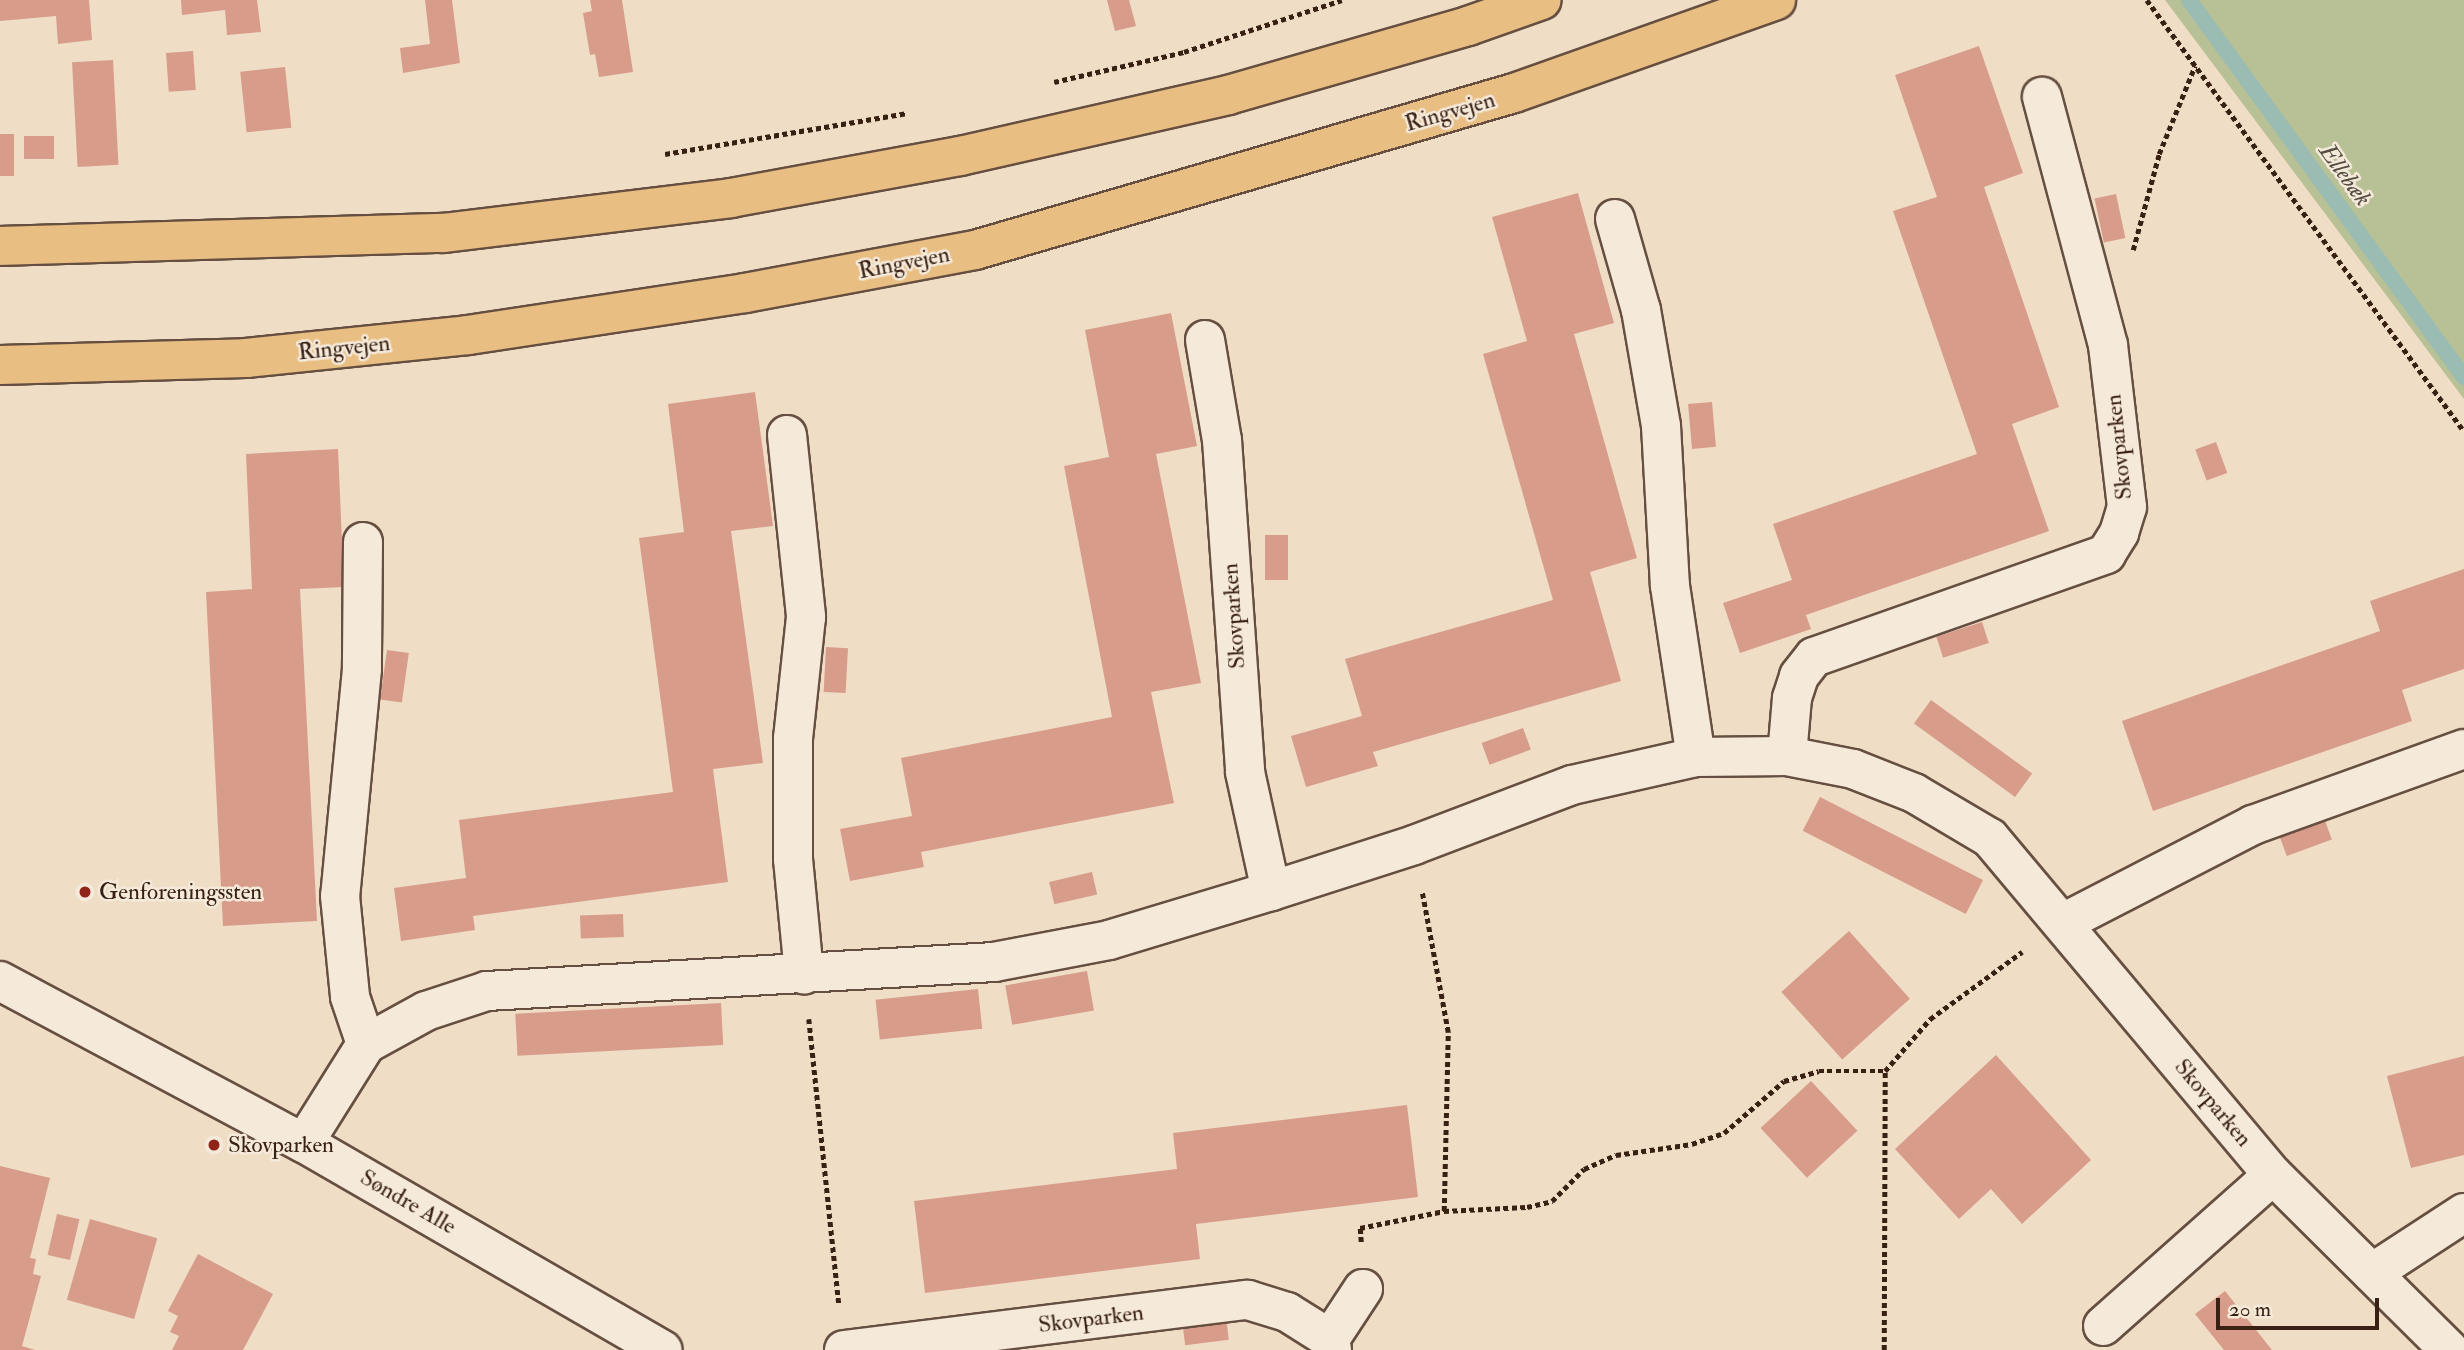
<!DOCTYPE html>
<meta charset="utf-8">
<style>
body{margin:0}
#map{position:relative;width:2464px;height:1350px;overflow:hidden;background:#efddc6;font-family:"IM FELL Double Pica",serif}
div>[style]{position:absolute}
.green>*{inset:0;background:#b8c196}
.stream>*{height:16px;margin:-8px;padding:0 8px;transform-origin:8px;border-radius:8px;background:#9abcb2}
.building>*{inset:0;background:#d89c8b;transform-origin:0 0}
.path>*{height:4.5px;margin-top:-2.25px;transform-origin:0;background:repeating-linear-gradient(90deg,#382013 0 5px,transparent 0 8.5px)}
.roads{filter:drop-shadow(2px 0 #664f40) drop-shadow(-2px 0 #664f40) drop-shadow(0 2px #664f40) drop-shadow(0 -2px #664f40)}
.minor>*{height:38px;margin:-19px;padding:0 19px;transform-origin:19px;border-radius:19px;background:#f5e9da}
.major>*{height:38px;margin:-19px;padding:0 19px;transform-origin:19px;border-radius:19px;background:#e8be83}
.dots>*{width:19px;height:19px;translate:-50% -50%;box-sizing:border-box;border:4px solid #f5e9da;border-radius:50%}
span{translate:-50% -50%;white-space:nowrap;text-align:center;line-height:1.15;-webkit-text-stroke:5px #f5e9da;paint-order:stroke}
.street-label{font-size:23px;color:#382013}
.poi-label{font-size:23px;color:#382013}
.left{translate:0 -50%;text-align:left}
.water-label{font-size:24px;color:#554f43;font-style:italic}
.scale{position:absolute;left:2216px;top:1298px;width:163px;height:32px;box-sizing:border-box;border:4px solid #382013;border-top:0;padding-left:9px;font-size:21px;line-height:24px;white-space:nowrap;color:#382013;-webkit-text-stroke:5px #f5e9da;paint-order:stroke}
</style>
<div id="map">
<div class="green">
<div style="clip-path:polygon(2165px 0,2464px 0,2464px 399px)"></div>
</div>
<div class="stream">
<div style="left:2189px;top:0;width:467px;rotate:53.9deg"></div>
</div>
<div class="building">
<div style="clip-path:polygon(0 0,89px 0,92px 40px,58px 44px,56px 16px,0 21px)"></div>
<div style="clip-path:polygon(181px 0,257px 0,261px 32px,227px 35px,225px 10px,182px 15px)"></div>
<div style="clip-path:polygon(425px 0,452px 0,460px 63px,403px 73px,400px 48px,430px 44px)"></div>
<div style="clip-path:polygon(590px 0,622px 0,633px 72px,599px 77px,595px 54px,590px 55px,583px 13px,592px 11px)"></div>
<div style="clip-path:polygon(1107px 0,1129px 0,1136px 26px,1115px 31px)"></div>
<div style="clip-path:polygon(1979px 46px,2023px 173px,1984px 187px,2059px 407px,2012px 424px,2049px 531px,1806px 615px,1811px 629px,1740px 653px,1723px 603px,1792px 580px,1773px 524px,1977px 454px,1893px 211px,1937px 197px,1895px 75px)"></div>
<div style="left:193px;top:51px;width:39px;height:27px;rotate:86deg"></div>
<div style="left:113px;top:60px;width:105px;height:41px;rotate:87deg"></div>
<div style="left:285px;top:67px;width:61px;height:45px;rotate:84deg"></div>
<div style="left:0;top:134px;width:14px;height:42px"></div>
<div style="left:54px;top:136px;width:23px;height:30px;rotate:90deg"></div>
<div style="clip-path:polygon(1578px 193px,1614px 323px,1574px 334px,1637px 558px,1590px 572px,1621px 681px,1373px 752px,1378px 766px,1306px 787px,1291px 736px,1362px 716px,1345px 659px,1553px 600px,1483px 354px,1527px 341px,1492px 217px)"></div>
<div style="left:2116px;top:194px;width:45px;height:22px;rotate:78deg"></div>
<div style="clip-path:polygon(1171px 313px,1197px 446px,1156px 454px,1201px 683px,1151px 692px,1174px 803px,921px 852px,924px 867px,850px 881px,840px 829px,912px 816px,901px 758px,1112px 717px,1064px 466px,1109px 457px,1085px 330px)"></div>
<div style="clip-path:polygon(755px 392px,773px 526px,731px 531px,763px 763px,713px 769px,728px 882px,473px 916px,475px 930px,401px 941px,394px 888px,466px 878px,459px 820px,673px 792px,639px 538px,684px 532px,668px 404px)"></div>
<div style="left:1712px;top:402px;width:45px;height:24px;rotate:85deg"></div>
<div style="left:2216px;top:442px;width:33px;height:22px;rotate:70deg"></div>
<div style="clip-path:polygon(338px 449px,344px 587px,300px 589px,317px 921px,223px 926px,206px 592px,252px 589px,246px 454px)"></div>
<div style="left:1265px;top:535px;width:23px;height:45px"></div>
<div style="clip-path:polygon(2464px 569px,2464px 669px,2402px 690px,2412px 721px,2153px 811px,2122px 721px,2380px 631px,2370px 601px)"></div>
<div style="left:1982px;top:622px;width:22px;height:48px;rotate:72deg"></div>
<div style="left:826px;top:647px;width:22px;height:45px;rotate:3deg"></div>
<div style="left:387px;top:650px;width:22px;height:50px;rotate:8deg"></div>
<div style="left:1931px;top:700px;width:125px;height:29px;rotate:36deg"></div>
<div style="left:1523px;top:728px;width:23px;height:44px;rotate:70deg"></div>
<div style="left:1820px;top:797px;width:183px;height:38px;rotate:27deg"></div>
<div style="left:2324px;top:818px;width:23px;height:48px;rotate:70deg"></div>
<div style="left:1092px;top:872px;width:23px;height:44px;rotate:77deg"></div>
<div style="left:623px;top:914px;width:23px;height:43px;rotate:88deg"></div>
<div style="left:1849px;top:931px;width:91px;height:91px;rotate:48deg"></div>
<div style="left:1087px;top:971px;width:40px;height:83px;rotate:80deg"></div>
<div style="left:978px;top:989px;width:40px;height:103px;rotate:84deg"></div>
<div style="left:721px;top:1003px;width:42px;height:206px;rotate:87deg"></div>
<div style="clip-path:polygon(1996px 1055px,2091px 1160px,2022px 1224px,1991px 1189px,1959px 1219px,1895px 1149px)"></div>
<div style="clip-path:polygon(2464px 1056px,2464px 1155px,2411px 1168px,2387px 1076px)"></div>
<div style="left:1811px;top:1081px;width:68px;height:69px;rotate:47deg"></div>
<div style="clip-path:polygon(1407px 1105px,1418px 1197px,1196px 1224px,1200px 1259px,925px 1293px,914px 1201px,1177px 1169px,1173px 1133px)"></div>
<div style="clip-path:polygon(0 1166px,50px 1178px,30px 1258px,36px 1259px,33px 1274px,41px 1276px,22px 1346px,35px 1350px,0 1350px)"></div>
<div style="left:57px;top:1214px;width:23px;height:42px;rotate:13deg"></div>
<div style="left:90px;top:1219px;width:70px;height:84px;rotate:16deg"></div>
<div style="clip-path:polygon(198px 1254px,273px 1294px,243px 1350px,172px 1350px,179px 1336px,170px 1332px,178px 1316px,168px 1311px)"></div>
<div style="clip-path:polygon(2225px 1291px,2272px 1350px,2224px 1350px,2195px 1314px)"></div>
<div style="left:1226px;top:1317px;width:23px;height:44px;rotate:83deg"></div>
</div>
<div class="path">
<div style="left:2147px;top:0;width:535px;rotate:53.67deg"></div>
<div style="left:1054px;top:82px;width:133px;rotate:-13deg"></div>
<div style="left:1184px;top:52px;width:166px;rotate:-18.2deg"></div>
<div style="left:665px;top:154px;width:246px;rotate:-9.6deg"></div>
<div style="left:2133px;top:250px;width:99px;rotate:-74.8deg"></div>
<div style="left:2159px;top:154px;width:95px;rotate:-67.8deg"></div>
<div style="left:809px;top:1019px;width:286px;rotate:84deg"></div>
<div style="left:1444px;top:1211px;width:83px;rotate:-2.8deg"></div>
<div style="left:1527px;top:1207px;width:26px;rotate:-13deg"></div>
<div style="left:1552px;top:1201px;width:45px;rotate:-45deg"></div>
<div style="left:1584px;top:1169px;width:35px;rotate:-24deg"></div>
<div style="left:1616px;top:1155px;width:77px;rotate:-8.2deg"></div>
<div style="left:1692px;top:1144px;width:34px;rotate:-19deg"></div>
<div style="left:1724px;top:1133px;width:79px;rotate:-40.9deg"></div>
<div style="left:1784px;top:1081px;width:36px;rotate:-16deg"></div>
<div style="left:1819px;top:1071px;width:66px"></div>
<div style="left:1885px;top:1071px;width:69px;rotate:-49.1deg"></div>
<div style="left:1930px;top:1019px;width:114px;rotate:-36.1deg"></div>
<div style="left:1361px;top:1242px;width:14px;rotate:-94deg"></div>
<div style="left:1360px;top:1228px;width:86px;rotate:-11.4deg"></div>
<div style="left:1444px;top:1211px;width:179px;rotate:-88.7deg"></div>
<div style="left:1448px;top:1032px;width:142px;rotate:-100.5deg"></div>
<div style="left:1884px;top:1350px;width:279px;rotate:-89.8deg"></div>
</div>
<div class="roads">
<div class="minor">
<div style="left:1615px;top:219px;width:95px;rotate:74.1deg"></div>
<div style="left:1641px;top:310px;width:118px;rotate:80.2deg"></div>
<div style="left:1661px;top:426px;width:160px;rotate:86.8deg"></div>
<div style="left:1670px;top:586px;width:173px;rotate:81.4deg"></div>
<div style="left:1205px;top:340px;width:101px;rotate:80.4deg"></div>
<div style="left:1222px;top:440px;width:333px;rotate:86deg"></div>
<div style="left:1245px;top:772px;width:122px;rotate:77.7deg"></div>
<div style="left:787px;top:435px;width:183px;rotate:84deg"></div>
<div style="left:806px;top:617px;width:122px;rotate:96.1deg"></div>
<div style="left:793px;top:738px;width:121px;rotate:90deg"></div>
<div style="left:793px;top:859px;width:116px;rotate:84.5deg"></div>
<div style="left:363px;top:542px;width:127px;rotate:90.5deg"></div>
<div style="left:362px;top:669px;width:228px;rotate:95.5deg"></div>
<div style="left:340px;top:896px;width:101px;rotate:84.3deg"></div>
<div style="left:350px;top:997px;width:50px;rotate:71.2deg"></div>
<div style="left:1787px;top:756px;width:58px;rotate:-85.1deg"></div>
<div style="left:1792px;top:698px;width:23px;rotate:-72deg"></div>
<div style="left:1799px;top:676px;width:24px;rotate:-52deg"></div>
<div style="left:1814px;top:657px;width:310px;rotate:-19.4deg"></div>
<div style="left:2106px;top:554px;width:25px;rotate:-58deg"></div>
<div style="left:2119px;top:533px;width:27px;rotate:-73deg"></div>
<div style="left:2127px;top:507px;width:163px;rotate:-96.7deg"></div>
<div style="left:2108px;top:345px;width:257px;rotate:-104.9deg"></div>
<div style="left:2063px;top:923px;width:214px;rotate:-27.3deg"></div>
<div style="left:2253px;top:825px;width:224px;rotate:-19.8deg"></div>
<div style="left:0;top:981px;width:344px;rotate:28.1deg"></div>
<div style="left:304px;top:1143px;width:414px;rotate:30deg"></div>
<div style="left:304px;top:1143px;width:117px;rotate:-57.9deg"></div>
<div style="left:366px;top:1044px;width:68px;rotate:-28.8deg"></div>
<div style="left:426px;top:1011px;width:64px;rotate:-18.2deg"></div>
<div style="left:487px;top:991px;width:508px;rotate:-3.27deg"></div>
<div style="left:994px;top:962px;width:117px;rotate:-10.8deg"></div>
<div style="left:1109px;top:940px;width:169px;rotate:-16.8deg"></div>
<div style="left:1271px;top:891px;width:150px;rotate:-17.8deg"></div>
<div style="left:1414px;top:845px;width:169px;rotate:-20.8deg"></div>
<div style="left:1572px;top:785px;width:127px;rotate:-12.7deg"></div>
<div style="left:1696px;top:757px;width:91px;rotate:-0.6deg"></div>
<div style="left:1787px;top:756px;width:67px;rotate:11.1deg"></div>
<div style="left:1853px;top:769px;width:66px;rotate:21.5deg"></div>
<div style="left:1914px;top:793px;width:88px;rotate:30.6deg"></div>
<div style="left:1990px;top:838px;width:440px;rotate:50deg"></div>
<div style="left:2273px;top:1175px;width:248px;rotate:44.8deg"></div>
<div style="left:2372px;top:1273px;width:110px;rotate:-33.1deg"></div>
<div style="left:2103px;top:1326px;width:227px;rotate:-41.6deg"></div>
<div style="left:844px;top:1350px;width:407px;rotate:-7.1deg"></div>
<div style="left:1248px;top:1300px;width:41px;rotate:17.1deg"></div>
<div style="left:1287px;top:1312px;width:51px;rotate:32.1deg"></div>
<div style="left:1332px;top:1350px;width:11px;rotate:-100deg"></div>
<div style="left:1330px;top:1339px;width:60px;rotate:-56.6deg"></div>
</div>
<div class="major">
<div style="left:0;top:246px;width:443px;rotate:-1.7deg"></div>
<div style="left:443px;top:233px;width:290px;rotate:-6.9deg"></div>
<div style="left:731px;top:198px;width:233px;rotate:-10.4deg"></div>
<div style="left:960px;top:156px;width:275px;rotate:-12.8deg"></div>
<div style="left:1228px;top:95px;width:250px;rotate:-16deg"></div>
<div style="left:1468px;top:26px;width:78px;rotate:-19.4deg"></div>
<div style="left:0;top:365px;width:246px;rotate:-1.6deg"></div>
<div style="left:246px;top:358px;width:223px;rotate:-5.9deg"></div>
<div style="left:468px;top:335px;width:280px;rotate:-8.6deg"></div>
<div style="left:745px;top:293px;width:234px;rotate:-10.6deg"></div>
<div style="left:975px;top:250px;width:561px;rotate:-16.24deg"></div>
<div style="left:1514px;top:93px;width:278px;rotate:-19.5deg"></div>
</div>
</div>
<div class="dots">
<div style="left:85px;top:892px;background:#8f2418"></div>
<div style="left:214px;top:1145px;background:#8f2418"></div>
</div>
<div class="street-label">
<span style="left:1450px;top:112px;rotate:-16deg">Ringvejen</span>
<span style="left:904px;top:263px;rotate:-11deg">Ringvejen</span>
<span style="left:344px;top:348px;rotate:-6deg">Ringvejen</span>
<span style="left:2119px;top:447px;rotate:-96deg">Skovparken</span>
<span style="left:1234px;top:616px;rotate:-94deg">Skovparken</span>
<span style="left:2213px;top:1103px;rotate:50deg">Skovparken</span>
<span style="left:408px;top:1202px;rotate:30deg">Søndre Alle</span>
<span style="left:1091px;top:1319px;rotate:-7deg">Skovparken</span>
</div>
<div class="poi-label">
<span class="left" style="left:99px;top:892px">Genforeningssten</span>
<span class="left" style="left:228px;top:1145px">Skovparken</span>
</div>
<div class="water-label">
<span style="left:2345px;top:175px;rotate:54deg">Ellebæk</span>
</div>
<div class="scale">20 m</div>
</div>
